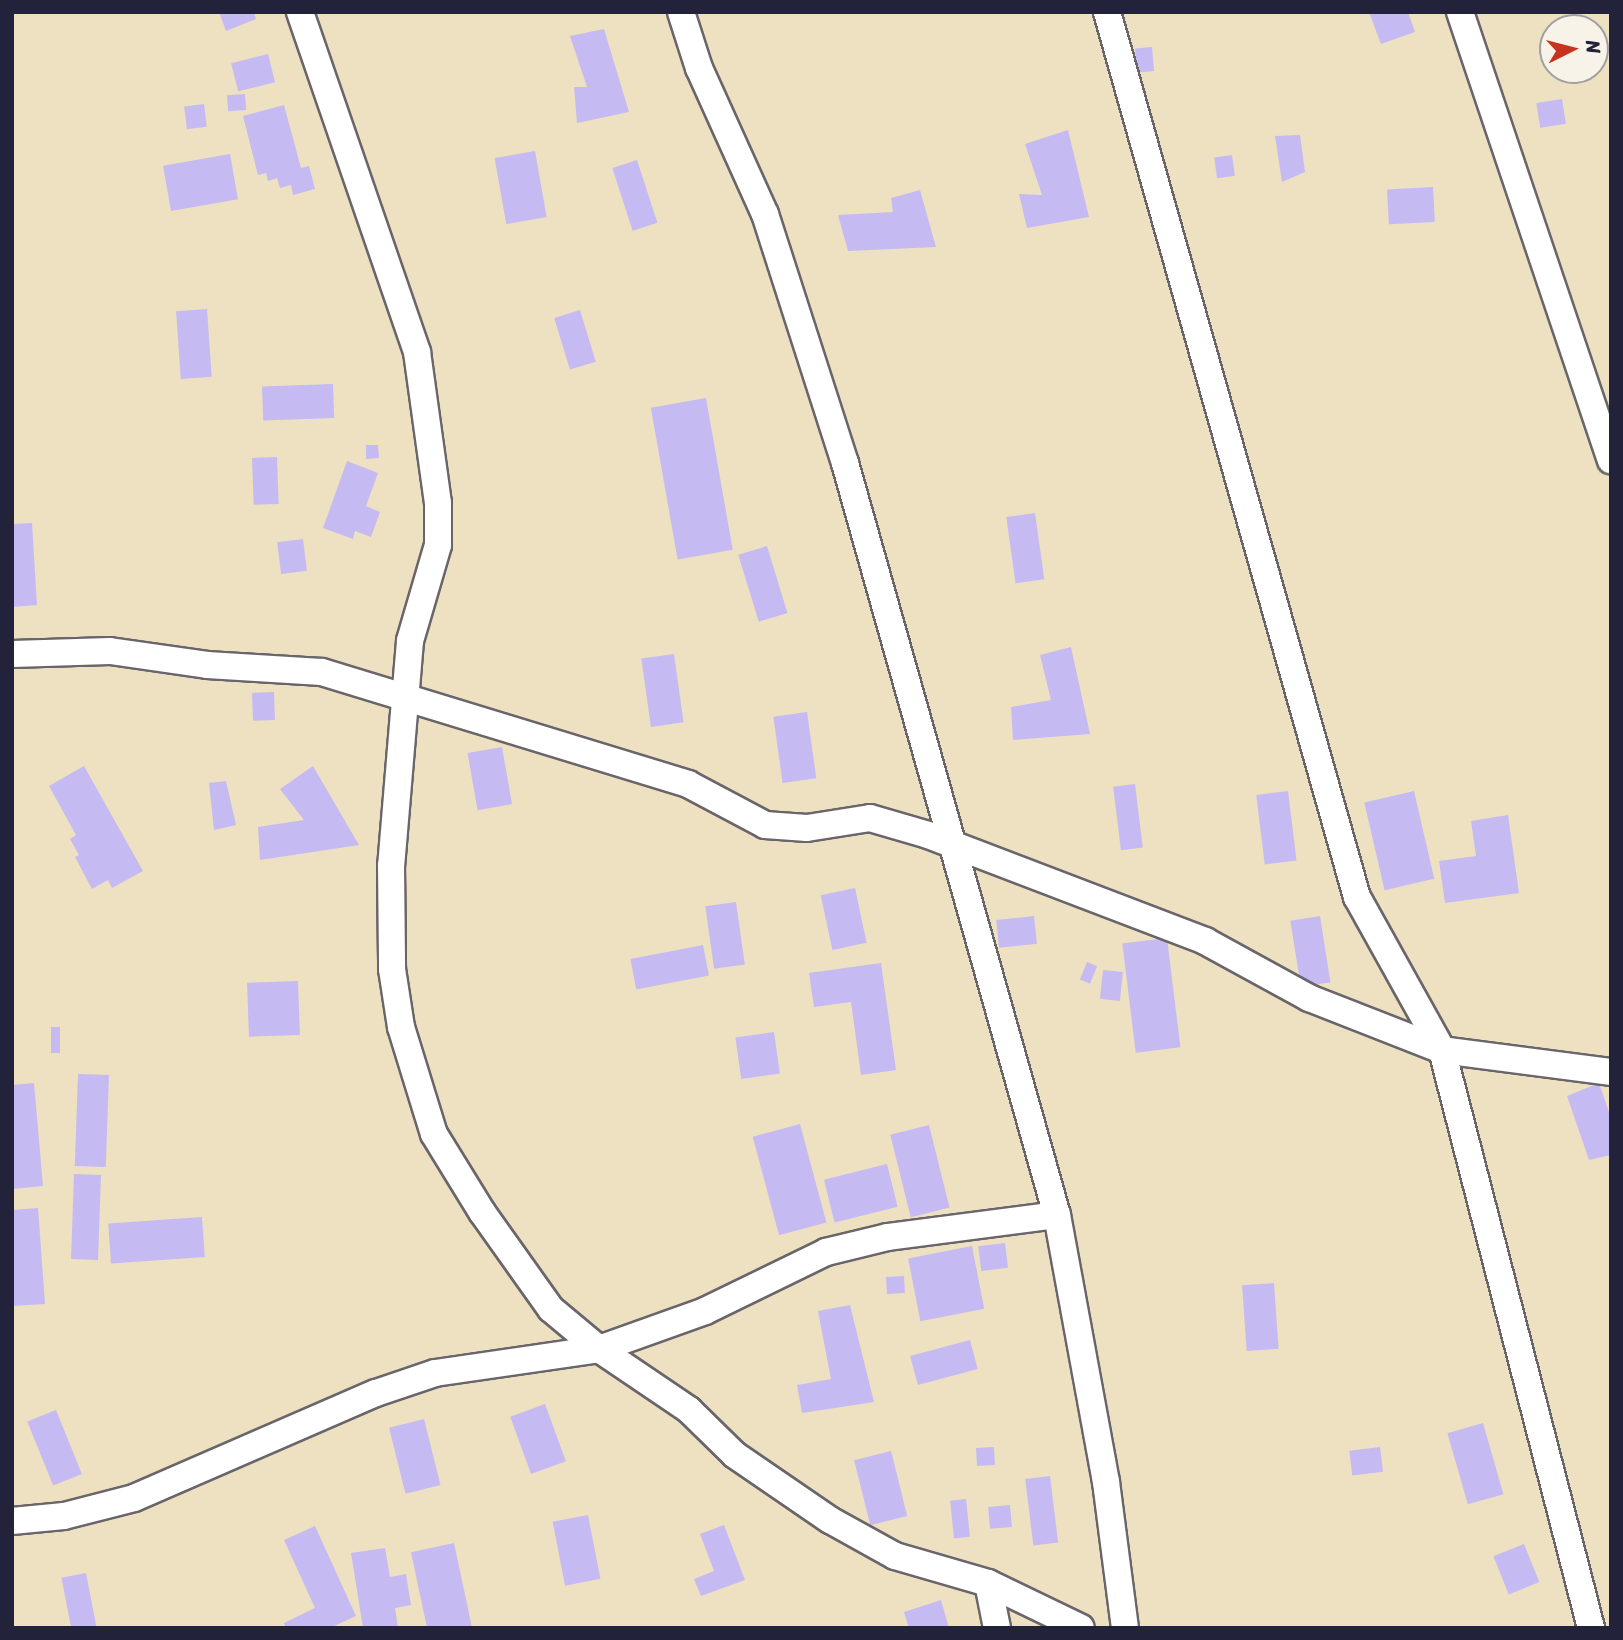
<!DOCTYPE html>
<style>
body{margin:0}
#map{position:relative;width:1623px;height:1640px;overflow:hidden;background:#ede1c2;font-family:Sriracha,sans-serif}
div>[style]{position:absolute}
.building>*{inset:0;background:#c6baf2;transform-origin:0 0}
.roads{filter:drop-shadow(2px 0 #69656a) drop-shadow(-2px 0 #69656a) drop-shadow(0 2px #69656a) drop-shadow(0 -2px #69656a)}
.street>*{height:26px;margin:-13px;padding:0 13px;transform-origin:13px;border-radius:13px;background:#fff}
span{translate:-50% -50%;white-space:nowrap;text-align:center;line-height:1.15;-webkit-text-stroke:6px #f7f3e8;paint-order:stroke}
.frame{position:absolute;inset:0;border:14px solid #22223b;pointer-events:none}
.north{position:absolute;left:1539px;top:14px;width:70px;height:70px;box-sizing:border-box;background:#f7f3e8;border:2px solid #a29fa3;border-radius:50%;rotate:84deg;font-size:19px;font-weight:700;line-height:28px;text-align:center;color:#22223b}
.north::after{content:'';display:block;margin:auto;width:24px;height:32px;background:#c8321e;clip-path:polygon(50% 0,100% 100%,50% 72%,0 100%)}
</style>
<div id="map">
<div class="building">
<div style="clip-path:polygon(219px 12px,254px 12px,256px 19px,226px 31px)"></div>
<div style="clip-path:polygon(1369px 12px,1408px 12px,1415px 32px,1381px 44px)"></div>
<div style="clip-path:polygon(604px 29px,629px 112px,577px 123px,574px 87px,587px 87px,570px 36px)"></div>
<div style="left:1152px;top:47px;width:24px;height:17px;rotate:85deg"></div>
<div style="left:268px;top:54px;width:29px;height:38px;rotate:76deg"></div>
<div style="left:245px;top:94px;width:16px;height:18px;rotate:86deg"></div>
<div style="left:1562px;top:99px;width:25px;height:26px;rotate:81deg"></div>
<div style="left:204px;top:104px;width:23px;height:20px;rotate:83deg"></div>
<div style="clip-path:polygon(284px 105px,301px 168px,309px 166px,315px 189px,293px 195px,291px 185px,280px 188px,277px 178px,268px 181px,266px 173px,258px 175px,243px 116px)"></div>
<div style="clip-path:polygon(1068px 130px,1089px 217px,1027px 228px,1019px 194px,1042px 195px,1025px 144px)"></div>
<div style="clip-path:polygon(1300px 135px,1305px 172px,1282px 182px,1275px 136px)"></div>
<div style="left:535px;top:151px;width:67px;height:41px;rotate:80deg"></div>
<div style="left:230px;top:154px;width:46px;height:68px;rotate:80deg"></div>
<div style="left:1232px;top:155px;width:21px;height:18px;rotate:82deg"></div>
<div style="left:637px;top:160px;width:66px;height:26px;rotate:72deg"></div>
<div style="left:1433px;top:187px;width:35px;height:46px;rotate:87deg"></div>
<div style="clip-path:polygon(920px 190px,936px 247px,848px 251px,838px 215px,893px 212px,891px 198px)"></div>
<div style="left:207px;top:309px;width:68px;height:31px;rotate:86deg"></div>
<div style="left:580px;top:310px;width:54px;height:27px;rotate:73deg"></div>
<div style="left:333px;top:384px;width:34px;height:71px;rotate:88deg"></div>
<div style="left:706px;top:398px;width:154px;height:56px;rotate:80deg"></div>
<div style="clip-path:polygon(366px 445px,378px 445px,379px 458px,366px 459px)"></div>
<div style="left:277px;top:457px;width:47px;height:25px;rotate:88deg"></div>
<div style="clip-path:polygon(347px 461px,378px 473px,366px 506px,380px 512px,371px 537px,355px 531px,353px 539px,323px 528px)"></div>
<div style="left:1035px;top:513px;width:67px;height:29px;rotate:82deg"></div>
<div style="clip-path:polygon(32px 523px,37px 605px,12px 607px,12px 524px)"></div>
<div style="left:303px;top:539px;width:32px;height:26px;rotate:83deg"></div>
<div style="left:767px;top:546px;width:70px;height:30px;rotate:73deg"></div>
<div style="clip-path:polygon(1071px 647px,1090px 734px,1013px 740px,1011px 707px,1051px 700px,1040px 655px)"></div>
<div style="left:674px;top:654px;width:69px;height:33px;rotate:82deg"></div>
<div style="left:274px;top:692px;width:28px;height:22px;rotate:88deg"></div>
<div style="left:807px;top:712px;width:67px;height:34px;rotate:82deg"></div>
<div style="left:502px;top:747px;width:58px;height:35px;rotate:80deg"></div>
<div style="clip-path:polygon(84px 766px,143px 871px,112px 888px,108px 880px,92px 889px,75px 857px,79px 855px,70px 839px,76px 835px,49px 786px)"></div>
<div style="clip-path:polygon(313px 766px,359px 845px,260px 860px,258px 827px,304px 820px,280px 789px)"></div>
<div style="clip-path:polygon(226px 781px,236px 825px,214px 830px,209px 783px)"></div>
<div style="left:1135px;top:784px;width:64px;height:22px;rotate:83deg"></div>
<div style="left:1288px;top:791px;width:70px;height:32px;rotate:83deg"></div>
<div style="left:1414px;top:791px;width:90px;height:51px;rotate:77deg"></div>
<div style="clip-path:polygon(1508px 815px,1519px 893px,1445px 903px,1439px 861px,1476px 856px,1471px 821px)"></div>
<div style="left:855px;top:888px;width:56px;height:35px;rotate:78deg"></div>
<div style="left:736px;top:902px;width:63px;height:31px;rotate:82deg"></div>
<div style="left:1034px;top:916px;width:28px;height:38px;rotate:84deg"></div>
<div style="left:1320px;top:916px;width:67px;height:30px;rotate:81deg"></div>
<div style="left:1167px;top:938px;width:110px;height:45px;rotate:83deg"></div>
<div style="left:703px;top:945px;width:31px;height:74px;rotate:79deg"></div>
<div style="left:1087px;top:962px;width:11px;height:19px;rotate:22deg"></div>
<div style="clip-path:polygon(881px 963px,896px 1070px,861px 1075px,851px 1002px,814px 1007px,809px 973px)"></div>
<div style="left:1103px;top:970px;width:20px;height:29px;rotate:6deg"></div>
<div style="left:298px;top:981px;width:54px;height:51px;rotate:88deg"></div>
<div style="left:51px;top:1027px;width:9px;height:26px"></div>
<div style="left:774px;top:1032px;width:42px;height:39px;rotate:82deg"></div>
<div style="left:78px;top:1074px;width:31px;height:92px;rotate:2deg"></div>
<div style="clip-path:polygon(34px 1083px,43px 1186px,12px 1189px,12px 1085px)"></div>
<div style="clip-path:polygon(1599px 1083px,1611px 1118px,1611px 1155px,1589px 1160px,1567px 1096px)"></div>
<div style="left:800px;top:1124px;width:102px;height:49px;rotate:75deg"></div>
<div style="left:929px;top:1125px;width:85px;height:40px;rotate:76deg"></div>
<div style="left:887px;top:1164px;width:44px;height:65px;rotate:76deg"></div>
<div style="left:74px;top:1174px;width:27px;height:85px;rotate:2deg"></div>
<div style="clip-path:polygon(38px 1208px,45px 1304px,12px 1306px,12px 1210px)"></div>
<div style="left:202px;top:1217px;width:40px;height:94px;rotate:86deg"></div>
<div style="left:1005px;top:1243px;width:25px;height:27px;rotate:83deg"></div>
<div style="left:972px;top:1246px;width:64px;height:65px;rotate:79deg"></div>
<div style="left:904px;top:1276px;width:17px;height:18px;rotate:87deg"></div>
<div style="left:1274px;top:1283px;width:66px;height:32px;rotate:86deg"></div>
<div style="clip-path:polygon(850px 1305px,874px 1402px,802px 1413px,797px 1385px,831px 1379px,818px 1311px)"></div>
<div style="left:970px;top:1340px;width:30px;height:62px;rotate:75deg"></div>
<div style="left:545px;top:1404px;width:61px;height:37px;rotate:70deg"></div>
<div style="left:56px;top:1410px;width:69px;height:31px;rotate:68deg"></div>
<div style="left:424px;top:1419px;width:68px;height:36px;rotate:76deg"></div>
<div style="left:1483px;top:1423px;width:74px;height:37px;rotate:74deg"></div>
<div style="left:994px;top:1447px;width:18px;height:18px;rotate:87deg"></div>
<div style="left:1380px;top:1447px;width:25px;height:31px;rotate:83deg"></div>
<div style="left:891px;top:1451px;width:67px;height:38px;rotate:76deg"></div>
<div style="left:1050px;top:1476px;width:67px;height:25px;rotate:83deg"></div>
<div style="left:966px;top:1499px;width:38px;height:16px;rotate:84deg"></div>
<div style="left:1010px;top:1505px;width:22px;height:22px;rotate:85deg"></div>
<div style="left:588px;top:1515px;width:65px;height:36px;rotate:79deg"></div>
<div style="clip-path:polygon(724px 1525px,745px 1580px,701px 1596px,694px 1579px,714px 1571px,700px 1534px)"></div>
<div style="clip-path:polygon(315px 1526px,356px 1616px,330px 1628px,286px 1628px,284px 1623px,315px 1608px,284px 1540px)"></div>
<div style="left:454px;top:1543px;width:87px;height:44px;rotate:78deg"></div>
<div style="left:1524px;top:1544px;width:41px;height:33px;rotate:68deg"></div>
<div style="clip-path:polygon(385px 1548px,390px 1577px,406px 1574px,411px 1605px,395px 1608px,398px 1628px,363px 1628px,351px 1553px)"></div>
<div style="left:86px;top:1573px;width:56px;height:25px;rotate:79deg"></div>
<div style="clip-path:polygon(941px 1600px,949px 1628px,909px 1628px,904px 1612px)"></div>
</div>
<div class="roads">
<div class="street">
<div style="left:300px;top:12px;width:360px;rotate:71deg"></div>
<div style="left:417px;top:352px;width:152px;rotate:82.1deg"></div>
<div style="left:438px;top:503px;width:42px;rotate:90deg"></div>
<div style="left:438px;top:545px;width:100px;rotate:106.3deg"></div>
<div style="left:410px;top:641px;width:225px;rotate:94.8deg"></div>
<div style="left:391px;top:865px;width:104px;rotate:89.4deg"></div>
<div style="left:392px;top:969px;width:59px;rotate:81.2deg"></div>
<div style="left:401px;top:1027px;width:112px;rotate:72.9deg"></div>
<div style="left:434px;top:1134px;width:92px;rotate:58.4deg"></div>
<div style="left:482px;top:1212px;width:119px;rotate:54.6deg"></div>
<div style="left:551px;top:1309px;width:62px;rotate:39.8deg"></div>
<div style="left:599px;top:1349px;width:109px;rotate:34.1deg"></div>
<div style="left:689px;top:1410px;width:64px;rotate:44.4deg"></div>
<div style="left:735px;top:1455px;width:115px;rotate:34.4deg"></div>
<div style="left:830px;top:1520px;width:74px;rotate:29deg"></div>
<div style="left:895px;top:1556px;width:97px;rotate:16.2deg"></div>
<div style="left:988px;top:1583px;width:103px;rotate:25.8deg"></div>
<div style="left:681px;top:12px;width:59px;rotate:72.2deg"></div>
<div style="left:699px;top:68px;width:160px;rotate:65.7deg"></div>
<div style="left:765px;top:214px;width:262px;rotate:72.2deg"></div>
<div style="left:845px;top:463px;width:781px;rotate:74.26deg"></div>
<div style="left:1057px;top:1215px;width:271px;rotate:79.6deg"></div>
<div style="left:1106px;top:1482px;width:147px;rotate:82.6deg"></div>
<div style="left:1107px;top:12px;width:920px;rotate:74.23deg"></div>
<div style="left:1357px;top:897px;width:175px;rotate:60.9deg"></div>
<div style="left:1442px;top:1050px;width:597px;rotate:75.54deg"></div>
<div style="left:1460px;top:12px;width:473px;rotate:71.4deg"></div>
<div style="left:12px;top:654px;width:98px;rotate:-1.8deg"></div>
<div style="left:110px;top:651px;width:98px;rotate:8.2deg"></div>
<div style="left:207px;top:665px;width:115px;rotate:3.5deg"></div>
<div style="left:322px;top:672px;width:383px;rotate:17deg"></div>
<div style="left:688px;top:784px;width:87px;rotate:28deg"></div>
<div style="left:765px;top:825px;width:42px;rotate:4.1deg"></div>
<div style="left:807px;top:828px;width:64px;rotate:-9deg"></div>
<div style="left:870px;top:818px;width:60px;rotate:16.3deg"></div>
<div style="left:928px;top:835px;width:297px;rotate:20.9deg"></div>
<div style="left:1205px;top:941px;width:119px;rotate:28.7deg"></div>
<div style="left:1309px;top:998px;width:143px;rotate:21.4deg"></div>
<div style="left:1442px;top:1050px;width:170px;rotate:7.4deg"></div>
<div style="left:12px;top:1521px;width:52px;rotate:-5.5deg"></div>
<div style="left:64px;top:1516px;width:72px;rotate:-14.4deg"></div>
<div style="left:134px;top:1498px;width:264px;rotate:-23.5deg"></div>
<div style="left:376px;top:1393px;width:62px;rotate:-18.7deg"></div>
<div style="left:435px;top:1373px;width:166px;rotate:-8.3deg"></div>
<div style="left:599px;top:1349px;width:113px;rotate:-19.7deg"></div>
<div style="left:705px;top:1311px;width:135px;rotate:-26deg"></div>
<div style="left:826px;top:1252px;width:64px;rotate:-13.6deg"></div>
<div style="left:888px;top:1237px;width:170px;rotate:-7.4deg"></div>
<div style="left:988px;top:1583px;width:46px;rotate:78.7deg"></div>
</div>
</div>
<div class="frame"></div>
<div class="north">N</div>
</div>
